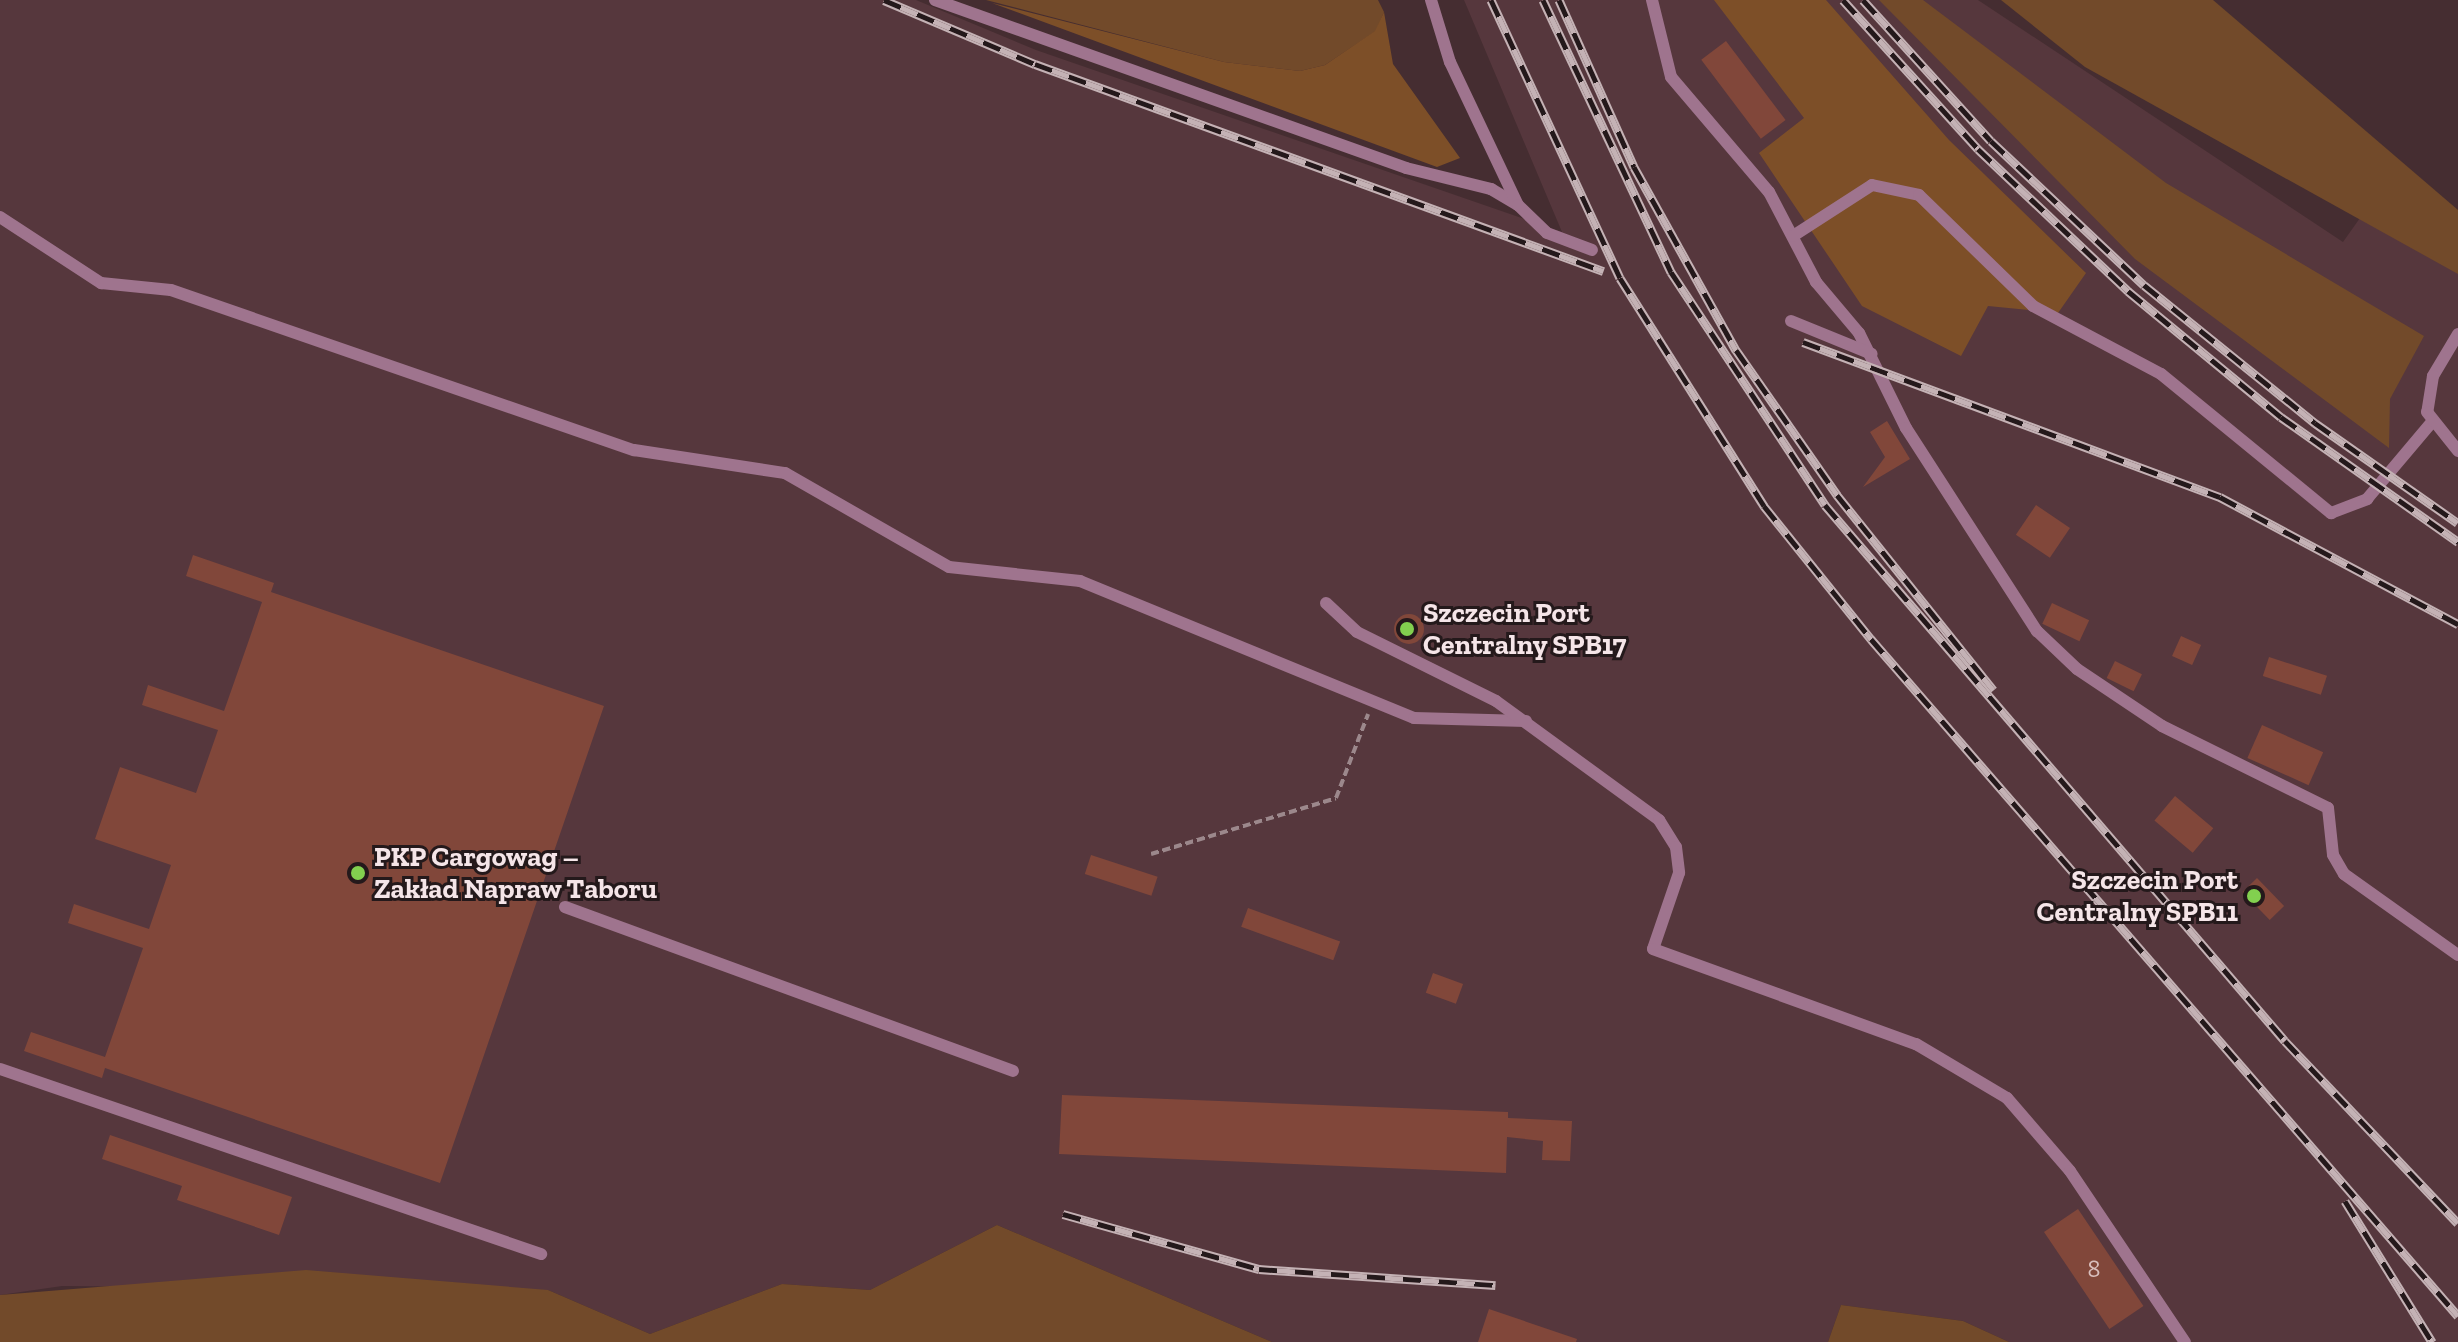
<!DOCTYPE html>
<meta charset="utf-8">
<style>
body{margin:0}
#map{position:relative;width:2458px;height:1342px;overflow:hidden;background:#452d31;font-family:"Zilla Slab",serif}
div>[style]{position:absolute}
.built>*{inset:0;background:#56373d}
.green>*{inset:0;background:#724a2a}
.forest>*{inset:0;background:#7d4f28}
.building>*{inset:0;background:#81473a;transform-origin:0 0}
.round{border-radius:50%}
.path>*{height:4px;margin-top:-2px;transform-origin:0;background:repeating-linear-gradient(90deg,#9c888c 0 8px,transparent 0 12px)}
.service>*{height:12px;margin:-6px;padding:0 6px;transform-origin:6px;border-radius:6px;background:#9f748e}
.rail>*{height:9px;margin-top:-4.5px;transform-origin:0;background:repeating-linear-gradient(90deg,#24191b 0 18px,#c4b2b5 0 36px);box-sizing:border-box;border-block:2px solid #c4b2b5}
.dots>*{width:22px;height:22px;translate:-50% -50%;box-sizing:border-box;border:4px solid #24191b;border-radius:50%}
span{translate:-50% -50%;white-space:nowrap;text-align:center;line-height:1.15;-webkit-text-stroke:6px #24191b;paint-order:stroke}
.number-label{font-size:24px;color:#d8bebc}
.number-label span{-webkit-text-stroke-width:0}
.poi-label{font-size:28px;color:#f5e5e8;font-weight:700}
.left{translate:0 -50%;text-align:left}
.right{translate:-100% -50%;text-align:right}
</style>
<div id="map">
<div class="built">
<div style="clip-path:polygon(0 0,916px 0,1036px 50px,1562px 232px,1464px 0,1978px 0,2343px 242px,2360px 218px,2458px 270px,2458px 1342px,2009px 1342px,1963px 1321px,1841px 1305px,1828px 1342px,1272px 1342px,997px 1225px,870px 1290px,782px 1284px,650px 1334px,548px 1290px,62px 1286px,0 1295px)"></div>
</div>
<div class="green">
<div style="clip-path:polygon(986px 0,1378px 0,1384px 12px,1376px 31px,1325px 65px,1300px 71px,1224px 62px)"></div>
<div style="clip-path:polygon(1879px 0,1923px 0,2166px 183px,2424px 336px,2390px 399px,2389px 448px,2135px 259px)"></div>
<div style="clip-path:polygon(2001px 0,2213px 0,2458px 210px,2458px 274px,2085px 67px)"></div>
<div style="clip-path:polygon(997px 1225px,1272px 1342px,0 1342px,0 1295px,306px 1270px,548px 1290px,650px 1334px,782px 1284px,870px 1290px)"></div>
<div style="clip-path:polygon(1841px 1305px,1963px 1321px,2009px 1342px,1828px 1342px)"></div>
</div>
<div class="forest">
<div style="clip-path:polygon(1714px 0,1826px 0,1949px 140px,2086px 273px,2058px 313px,1988px 306px,1961px 356px,1862px 306px,1759px 153px,1804px 118px)"></div>
<div style="clip-path:polygon(992px 3px,1224px 62px,1300px 71px,1325px 65px,1375px 31px,1384px 12px,1393px 64px,1460px 158px,1437px 167px)"></div>
</div>
<div class="building">
<div style="left:1726px;top:41px;width:99px;height:31px;rotate:53deg"></div>
<div style="clip-path:polygon(1887px 421px,1910px 459px,1863px 487px,1885px 457px,1870px 432px)"></div>
<div style="left:2036px;top:505px;width:41px;height:36px;rotate:34deg"></div>
<div style="clip-path:polygon(193px 555px,274px 583px,271px 592px,604px 706px,440px 1183px,105px 1068px,102px 1078px,24px 1051px,31px 1032px,105px 1057px,143px 948px,68px 923px,74px 904px,149px 929px,171px 865px,95px 839px,120px 767px,196px 793px,218px 730px,142px 705px,148px 685px,224px 711px,250px 637px,262px 602px,186px 576px)"></div>
<div style="left:2052px;top:603px;width:41px;height:23px;rotate:25deg"></div>
<div class="round" style="left:1394px;top:614px;width:30px;height:30px"></div>
<div style="left:2181px;top:636px;width:22px;height:22px;rotate:24deg"></div>
<div style="left:2269px;top:657px;width:61px;height:20px;rotate:18deg"></div>
<div style="left:2115px;top:661px;width:30px;height:19px;rotate:26deg"></div>
<div style="left:2262px;top:725px;width:67px;height:36px;rotate:24deg"></div>
<div style="left:2175px;top:796px;width:50px;height:32px;rotate:40deg"></div>
<div style="left:1091px;top:855px;width:70px;height:20px;rotate:18deg"></div>
<div style="left:2257px;top:878px;width:39px;height:20px;rotate:46deg"></div>
<div style="left:1248px;top:908px;width:98px;height:20px;rotate:20deg"></div>
<div style="left:1433px;top:973px;width:32px;height:21px;rotate:20deg"></div>
<div style="clip-path:polygon(1062px 1095px,1508px 1112px,1508px 1118px,1572px 1121px,1570px 1161px,1542px 1160px,1543px 1141px,1507px 1137px,1506px 1173px,1059px 1154px)"></div>
<div style="clip-path:polygon(110px 1135px,292px 1197px,279px 1235px,177px 1200px,182px 1186px,102px 1159px)"></div>
<div style="left:2078px;top:1209px;width:117px;height:41px;rotate:56deg"></div>
<div style="clip-path:polygon(1489px 1309px,1577px 1339px,1576px 1342px,1478px 1342px)"></div>
</div>
<div class="path">
<div style="left:1151px;top:854px;width:193px;rotate:-16.8deg"></div>
<div style="left:1336px;top:798px;width:90px;rotate:-69.1deg"></div>
</div>
<div class="service">
<div style="left:935px;top:0;width:500px;rotate:19.63deg"></div>
<div style="left:1406px;top:168px;width:88px;rotate:13.9deg"></div>
<div style="left:1491px;top:189px;width:31px;rotate:31deg"></div>
<div style="left:1431px;top:0;width:65px;rotate:73deg"></div>
<div style="left:1450px;top:62px;width:158px;rotate:64.6deg"></div>
<div style="left:1518px;top:205px;width:40px;rotate:44deg"></div>
<div style="left:1547px;top:233px;width:48px;rotate:20.7deg"></div>
<div style="left:1652px;top:0;width:79px;rotate:76.1deg"></div>
<div style="left:1671px;top:77px;width:151px;rotate:49.6deg"></div>
<div style="left:1769px;top:192px;width:102px;rotate:62.4deg"></div>
<div style="left:1816px;top:282px;width:67px;rotate:49.9deg"></div>
<div style="left:1859px;top:333px;width:106px;rotate:63.7deg"></div>
<div style="left:1906px;top:428px;width:242px;rotate:57.2deg"></div>
<div style="left:2037px;top:631px;width:55px;rotate:43.5deg"></div>
<div style="left:2077px;top:669px;width:102px;rotate:33.8deg"></div>
<div style="left:2162px;top:726px;width:185px;rotate:26.3deg"></div>
<div style="left:2328px;top:808px;width:47px;rotate:83.9deg"></div>
<div style="left:2333px;top:855px;width:22px;rotate:60deg"></div>
<div style="left:2344px;top:874px;width:140px;rotate:35.4deg"></div>
<div style="left:0;top:217px;width:121px;rotate:33.2deg"></div>
<div style="left:101px;top:283px;width:70px;rotate:5.7deg"></div>
<div style="left:171px;top:290px;width:490px;rotate:19.1deg"></div>
<div style="left:634px;top:450px;width:153px;rotate:8.7deg"></div>
<div style="left:785px;top:473px;width:189px;rotate:29.8deg"></div>
<div style="left:949px;top:567px;width:132px;rotate:6.1deg"></div>
<div style="left:1080px;top:581px;width:361px;rotate:22.3deg"></div>
<div style="left:1414px;top:718px;width:112px;rotate:1.5deg"></div>
<div style="left:1793px;top:236px;width:94px;rotate:-32.8deg"></div>
<div style="left:1872px;top:185px;width:48px;rotate:12deg"></div>
<div style="left:1919px;top:195px;width:159px;rotate:44.2deg"></div>
<div style="left:2033px;top:306px;width:145px;rotate:28deg"></div>
<div style="left:2161px;top:374px;width:220px;rotate:39.3deg"></div>
<div style="left:2331px;top:513px;width:39px;rotate:-21deg"></div>
<div style="left:2367px;top:499px;width:99px;rotate:-49.9deg"></div>
<div style="left:1791px;top:321px;width:87px;rotate:22.2deg"></div>
<div style="left:2458px;top:334px;width:49px;rotate:120.8deg"></div>
<div style="left:2433px;top:376px;width:36px;rotate:99deg"></div>
<div style="left:2427px;top:412px;width:50px;rotate:51.5deg"></div>
<div style="left:1326px;top:603px;width:42px;rotate:43.1deg"></div>
<div style="left:1357px;top:632px;width:155px;rotate:26.4deg"></div>
<div style="left:1496px;top:701px;width:202px;rotate:36.1deg"></div>
<div style="left:1659px;top:820px;width:32px;rotate:58deg"></div>
<div style="left:1676px;top:847px;width:26px;rotate:83deg"></div>
<div style="left:1679px;top:873px;width:80px;rotate:108.9deg"></div>
<div style="left:1653px;top:949px;width:280px;rotate:19.9deg"></div>
<div style="left:1916px;top:1044px;width:106px;rotate:30.7deg"></div>
<div style="left:2007px;top:1098px;width:96px;rotate:49.2deg"></div>
<div style="left:2070px;top:1171px;width:206px;rotate:56.1deg"></div>
<div style="left:565px;top:907px;width:477px;rotate:20.1deg"></div>
<div style="left:0;top:1069px;width:572px;rotate:18.88deg"></div>
</div>
<div class="rail">
<div style="left:884px;top:0;width:164px;rotate:23deg"></div>
<div style="left:1035px;top:64px;width:605px;rotate:20.02deg"></div>
<div style="left:1491px;top:0;width:306px;rotate:65.1deg"></div>
<div style="left:1620px;top:278px;width:270px;rotate:57.7deg"></div>
<div style="left:1764px;top:506px;width:171px;rotate:51.2deg"></div>
<div style="left:1871px;top:639px;width:896px;rotate:49.07deg"></div>
<div style="left:1543px;top:0;width:301px;rotate:64.8deg"></div>
<div style="left:1671px;top:272px;width:279px;rotate:56.5deg"></div>
<div style="left:1825px;top:505px;width:706px;rotate:49.36deg"></div>
<div style="left:2285px;top:1041px;width:251px;rotate:46.5deg"></div>
<div style="left:1559px;top:0;width:183px;rotate:65.8deg"></div>
<div style="left:1634px;top:167px;width:210px;rotate:60.9deg"></div>
<div style="left:1736px;top:350px;width:177px;rotate:55.1deg"></div>
<div style="left:1837px;top:495px;width:250px;rotate:51.3deg"></div>
<div style="left:1843px;top:0;width:201px;rotate:47.8deg"></div>
<div style="left:1978px;top:149px;width:207px;rotate:43.4deg"></div>
<div style="left:2128px;top:291px;width:198px;rotate:39.5deg"></div>
<div style="left:2281px;top:417px;width:217px;rotate:35.2deg"></div>
<div style="left:1863px;top:0;width:190px;rotate:47.8deg"></div>
<div style="left:1991px;top:141px;width:210px;rotate:43.3deg"></div>
<div style="left:2144px;top:285px;width:220px;rotate:38.9deg"></div>
<div style="left:2315px;top:423px;width:174px;rotate:35deg"></div>
<div style="left:1803px;top:342px;width:445px;rotate:20.4deg"></div>
<div style="left:2220px;top:497px;width:270px;rotate:28.1deg"></div>
<div style="left:2345px;top:1201px;width:166px;rotate:58.3deg"></div>
<div style="left:1063px;top:1214px;width:204px;rotate:15.7deg"></div>
<div style="left:1259px;top:1269px;width:237px;rotate:3.9deg"></div>
</div>
<div class="dots">
<div style="left:1407px;top:629px;background:#82d04f"></div>
<div style="left:358px;top:873px;background:#82d04f"></div>
<div style="left:2254px;top:896px;background:#82d04f"></div>
</div>
<div class="number-label">
<span style="left:2094px;top:1269px">8</span>
</div>
<div class="poi-label">
<span class="left" style="left:1423px;top:629px">Szczecin Port<br>Centralny SPB17</span>
<span class="left" style="left:374px;top:873px">PKP Cargowag –<br>Zakład Napraw Taboru</span>
<span class="right" style="left:2238px;top:896px">Szczecin Port<br>Centralny SPB11</span>
</div>
</div>
